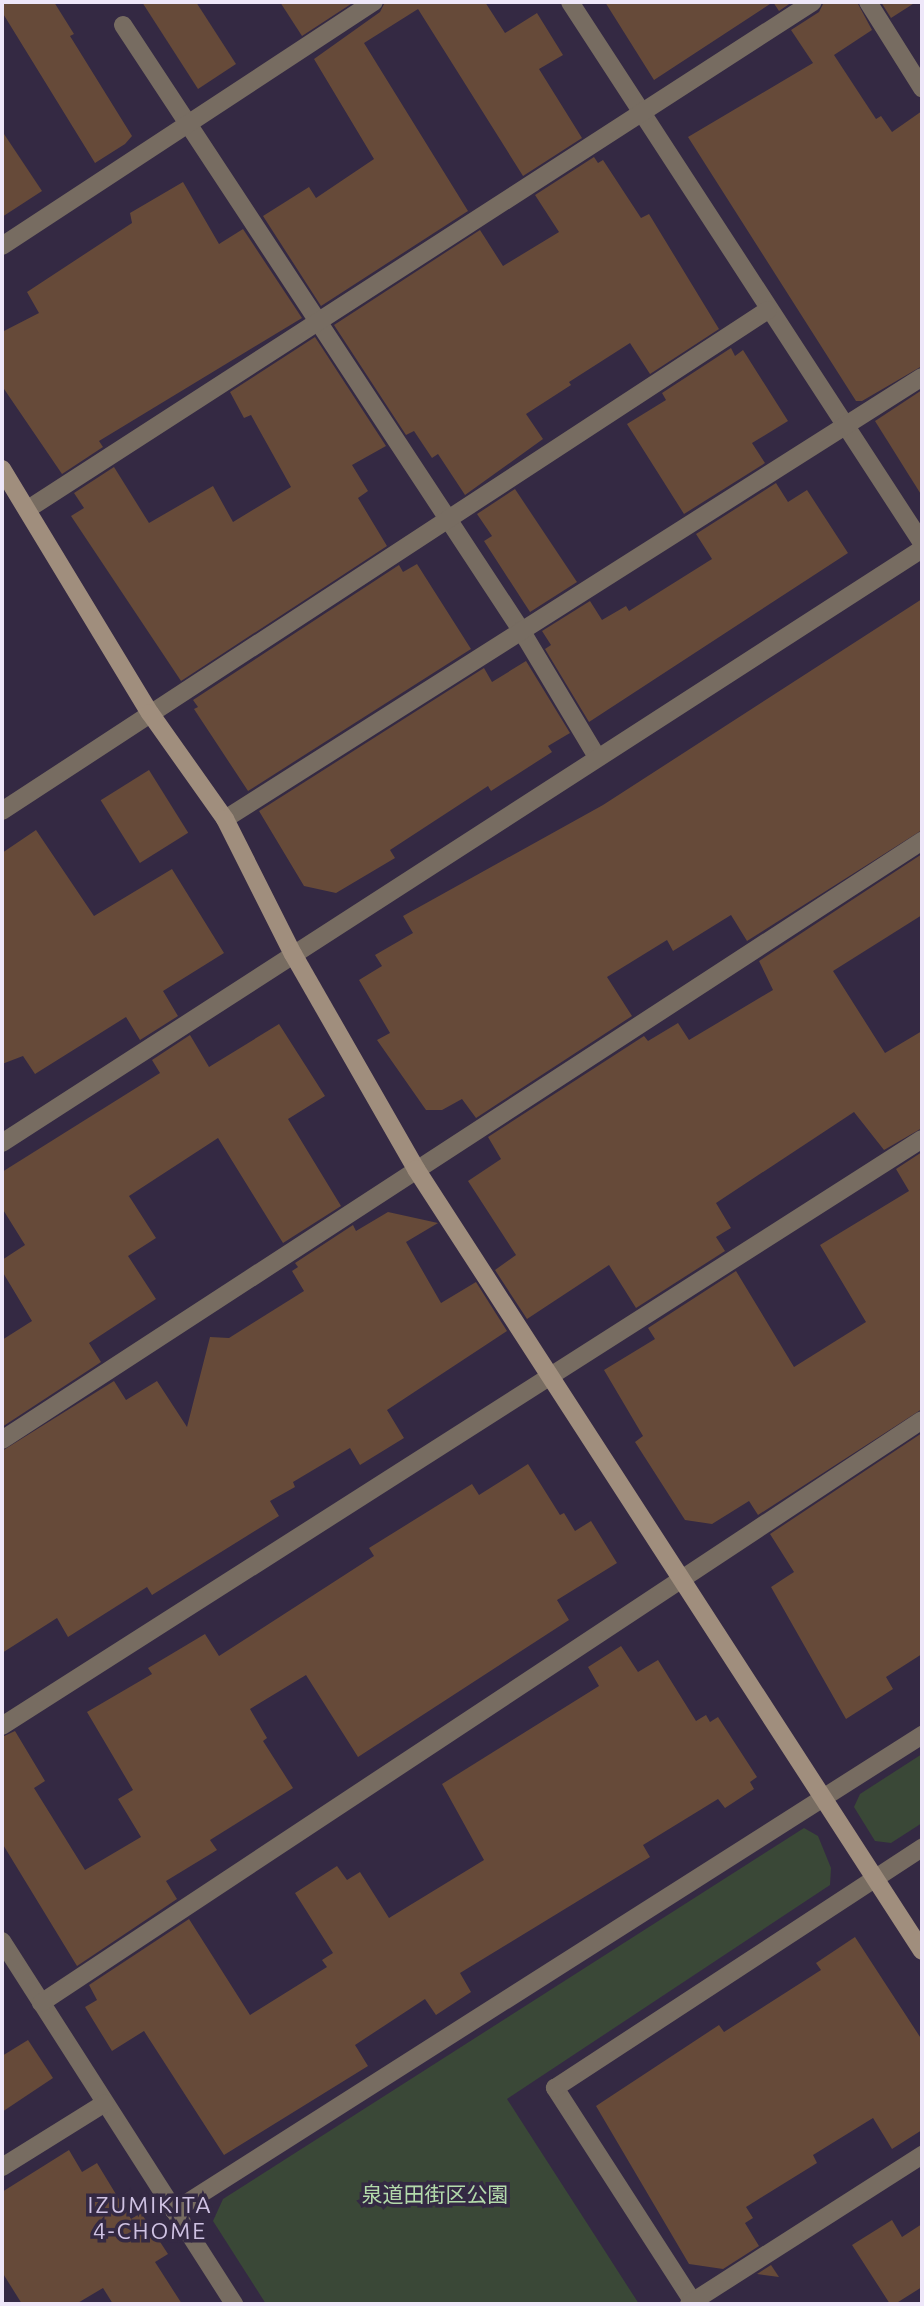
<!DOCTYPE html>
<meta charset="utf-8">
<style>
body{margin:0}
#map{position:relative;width:924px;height:2306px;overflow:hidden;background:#342943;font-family:Ubuntu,"Noto Sans JP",sans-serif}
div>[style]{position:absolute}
.green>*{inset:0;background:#3a4837}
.building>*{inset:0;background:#664a39;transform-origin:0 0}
.street>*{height:18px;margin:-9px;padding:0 9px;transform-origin:9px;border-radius:9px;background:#776c61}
.secondary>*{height:18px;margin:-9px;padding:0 9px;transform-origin:9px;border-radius:9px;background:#a08e7d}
span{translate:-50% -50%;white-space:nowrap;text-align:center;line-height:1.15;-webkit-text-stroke:7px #342943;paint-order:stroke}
.park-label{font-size:21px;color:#b3daab}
.neighbourhood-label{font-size:23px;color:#cfc2e3;letter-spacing:2px}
.frame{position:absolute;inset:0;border:4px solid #eee7f9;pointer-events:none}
</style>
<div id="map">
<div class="green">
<div style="clip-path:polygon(922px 1754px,922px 1823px,891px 1843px,875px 1841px,854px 1807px,860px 1794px)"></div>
<div style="clip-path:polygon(804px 1828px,818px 1836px,831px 1868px,830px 1885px,507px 2099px,639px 2304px,266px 2304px,213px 2221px,223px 2199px)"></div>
</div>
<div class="building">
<div style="clip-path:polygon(2px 2px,54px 2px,74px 34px,70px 36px,132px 136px,125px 144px,95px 163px,2px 12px)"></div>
<div style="clip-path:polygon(142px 2px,196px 2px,236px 64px,198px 89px)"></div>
<div style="clip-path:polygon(280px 2px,354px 2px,302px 36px)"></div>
<div style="clip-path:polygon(385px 2px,485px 2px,505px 33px,537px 13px,563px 55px,539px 69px,582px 138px,523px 176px,418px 9px,364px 43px,468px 211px,321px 306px,263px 216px,309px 187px,316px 198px,374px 159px,314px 59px,380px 12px)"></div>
<div style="clip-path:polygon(605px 2px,792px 2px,779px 11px,773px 2px,654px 80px)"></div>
<div style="clip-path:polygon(824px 2px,857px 2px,872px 30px,834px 55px,876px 119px,881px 116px,892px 132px,922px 111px,922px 366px,862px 401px,856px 401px,688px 137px,813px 63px,791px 30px,819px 12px)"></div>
<div style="clip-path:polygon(881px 2px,916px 2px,891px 18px)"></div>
<div style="clip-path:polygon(2px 131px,42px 191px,2px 217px)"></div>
<div style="clip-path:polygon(594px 157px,598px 163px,603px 160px,641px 218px,649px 214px,719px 329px,650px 374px,630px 343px,569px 382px,571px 385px,526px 414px,543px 439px,465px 495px,438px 454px,432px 458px,414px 431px,406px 435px,334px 325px,480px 230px,503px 266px,559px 232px,535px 195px)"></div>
<div style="clip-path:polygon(183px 182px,219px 244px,243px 229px,302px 318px,99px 441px,103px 447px,62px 474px,2px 386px,2px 332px,39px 313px,27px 292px,132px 223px,130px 213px)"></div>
<div style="clip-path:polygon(315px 337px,386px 446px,352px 465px,368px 491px,358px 498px,387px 546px,181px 681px,71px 516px,84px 508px,74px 493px,114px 467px,149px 523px,213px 486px,233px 522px,291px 487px,251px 415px,244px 418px,230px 392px)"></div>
<div style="clip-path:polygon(731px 348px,735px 356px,743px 350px,788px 421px,752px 443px,765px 463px,684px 514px,627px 424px,666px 400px,662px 393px)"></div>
<div style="clip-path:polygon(922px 390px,922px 496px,875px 421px)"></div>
<div style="clip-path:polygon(776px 483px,788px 502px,807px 490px,848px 553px,589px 722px,545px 649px,551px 645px,542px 631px,590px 601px,602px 620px,626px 606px,629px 611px,712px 559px,696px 534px)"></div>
<div style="clip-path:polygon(515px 489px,577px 582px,530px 612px,484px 541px,492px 536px,477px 514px)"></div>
<div style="clip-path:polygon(417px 564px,471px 649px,248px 791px,194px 709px,198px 707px,193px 700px,399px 565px,403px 572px)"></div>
<div style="clip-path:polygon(922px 599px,922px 830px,747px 941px,731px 915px,673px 951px,667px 940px,607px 977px,632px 1016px,476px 1118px,462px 1099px,442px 1110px,426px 1110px,377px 1040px,390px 1033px,359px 980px,382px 966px,375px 955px,413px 933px,403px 916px,603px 805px)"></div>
<div style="clip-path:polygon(526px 661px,570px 733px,548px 746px,552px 752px,491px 791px,488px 786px,390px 850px,395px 858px,336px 893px,304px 886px,259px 811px,484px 668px,492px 682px)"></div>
<div style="left:149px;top:770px;width:74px;height:57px;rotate:58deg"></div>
<div style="clip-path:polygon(36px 830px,94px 916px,172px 869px,224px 953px,163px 991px,178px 1016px,140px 1040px,126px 1017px,35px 1074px,23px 1056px,2px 1064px,2px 853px)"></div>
<div style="clip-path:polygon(922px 854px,922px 915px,833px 971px,885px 1053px,922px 1031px,922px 1128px,884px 1150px,854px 1112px,716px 1203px,731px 1228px,716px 1237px,725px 1251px,636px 1308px,609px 1265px,527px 1319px,495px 1270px,516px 1255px,468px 1181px,501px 1159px,488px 1137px,644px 1036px,648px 1041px,678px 1023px,689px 1040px,773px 990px,759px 961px)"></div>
<div style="clip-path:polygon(279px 1024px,325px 1096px,288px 1119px,341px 1206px,283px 1243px,218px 1138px,129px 1196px,156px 1238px,128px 1256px,156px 1299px,89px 1343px,101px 1362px,2px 1427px,2px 1340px,32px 1321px,2px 1271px,2px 1260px,25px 1245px,2px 1208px,2px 1172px,160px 1073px,152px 1060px,190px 1035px,209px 1067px)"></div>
<div style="clip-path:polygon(922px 1152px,922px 1409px,758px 1515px,749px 1501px,712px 1524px,685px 1520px,635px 1442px,643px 1436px,604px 1370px,655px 1339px,648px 1328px,736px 1271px,794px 1367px,866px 1322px,820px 1245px,909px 1191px,896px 1169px)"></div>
<div style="clip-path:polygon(388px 1212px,438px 1223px,406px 1242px,441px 1303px,476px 1282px,507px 1331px,387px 1410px,404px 1438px,360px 1465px,350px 1448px,293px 1482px,295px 1487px,270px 1501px,279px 1516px,152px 1595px,147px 1587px,68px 1637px,57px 1618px,2px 1653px,2px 1451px,114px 1381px,126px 1400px,157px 1381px,187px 1427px,210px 1337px,229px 1338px,304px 1291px,292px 1271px,298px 1267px,295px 1263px,353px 1225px,356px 1231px)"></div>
<div style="clip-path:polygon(922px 1433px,922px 1654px,886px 1677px,893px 1689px,846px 1719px,771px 1587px,794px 1572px,770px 1534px)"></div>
<div style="clip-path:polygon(528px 1464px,560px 1515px,564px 1513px,575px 1531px,591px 1521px,617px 1563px,557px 1600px,569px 1620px,358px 1757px,306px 1675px,250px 1709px,267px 1738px,263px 1741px,293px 1788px,210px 1840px,217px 1850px,166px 1881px,177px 1899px,77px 1966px,2px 1843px,2px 1737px,15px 1731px,45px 1781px,34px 1788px,85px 1870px,141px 1837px,118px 1799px,133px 1790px,87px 1712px,152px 1674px,148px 1668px,205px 1634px,219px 1656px,374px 1556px,369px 1548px,472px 1484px,479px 1495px)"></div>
<div style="clip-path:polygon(621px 1646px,638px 1672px,658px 1660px,696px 1721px,706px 1715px,710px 1722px,718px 1717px,757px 1777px,750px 1782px,754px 1789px,725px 1808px,718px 1799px,643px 1845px,650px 1857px,460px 1973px,471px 1992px,436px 2015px,425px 1999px,355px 2045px,368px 2066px,224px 2155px,144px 2031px,112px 2051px,85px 2007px,97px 2000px,89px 1985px,189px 1919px,250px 2015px,327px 1967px,322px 1960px,333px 1953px,295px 1893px,337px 1866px,347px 1880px,360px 1872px,389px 1918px,484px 1860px,442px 1784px,599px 1686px,588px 1667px)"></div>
<div style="clip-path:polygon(855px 1937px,922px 2040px,922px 2130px,892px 2149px,873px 2118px,813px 2155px,817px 2163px,746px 2207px,753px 2218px,745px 2223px,759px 2246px,723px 2269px,689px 2264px,596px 2106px,719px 2025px,724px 2032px,821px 1970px,816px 1963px)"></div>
<div style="clip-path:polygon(28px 2040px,53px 2078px,2px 2112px,2px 2056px)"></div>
<div style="clip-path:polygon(69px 2150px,82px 2172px,97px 2163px,131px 2219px,141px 2213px,168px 2254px,155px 2262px,182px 2304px,113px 2304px,103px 2288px,76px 2304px,22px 2304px,2px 2272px,2px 2192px)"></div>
<div style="clip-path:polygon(892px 2220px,902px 2237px,922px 2224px,922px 2287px,895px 2304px,890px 2304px,852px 2245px)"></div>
<div style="clip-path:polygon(771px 2265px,779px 2277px,757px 2274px)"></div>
</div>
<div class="street">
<div style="left:570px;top:2px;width:645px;rotate:56.95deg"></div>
<div style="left:868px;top:2px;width:102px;rotate:57.9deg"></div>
<div style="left:123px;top:25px;width:724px;rotate:56.66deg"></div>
<div style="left:521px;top:630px;width:148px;rotate:59.1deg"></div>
<div style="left:2px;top:246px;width:445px;rotate:-33.3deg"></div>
<div style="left:28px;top:509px;width:934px;rotate:-32.86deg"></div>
<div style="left:2px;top:811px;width:915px;rotate:-33.19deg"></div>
<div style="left:225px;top:819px;width:825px;rotate:-32.38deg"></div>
<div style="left:2px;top:1143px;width:1095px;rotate:-32.85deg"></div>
<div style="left:2px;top:1440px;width:1098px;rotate:-33.07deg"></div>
<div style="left:2px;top:1726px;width:1091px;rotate:-32.54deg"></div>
<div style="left:2px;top:1941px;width:431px;rotate:57.4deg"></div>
<div style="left:41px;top:2003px;width:1056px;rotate:-33.49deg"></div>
<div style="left:2px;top:2167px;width:121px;rotate:-31.9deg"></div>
<div style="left:174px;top:2211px;width:887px;rotate:-32.47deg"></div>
<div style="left:693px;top:2302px;width:255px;rotate:-122.8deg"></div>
<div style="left:555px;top:2088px;width:439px;rotate:-33.2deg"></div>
<div style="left:689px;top:2304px;width:277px;rotate:-32.6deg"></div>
</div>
<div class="secondary">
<div style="left:2px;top:469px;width:285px;rotate:58.8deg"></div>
<div style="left:150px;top:713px;width:130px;rotate:54.7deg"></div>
<div style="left:225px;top:819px;width:151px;rotate:63.3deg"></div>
<div style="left:293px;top:954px;width:248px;rotate:60.2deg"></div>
<div style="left:416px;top:1169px;width:931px;rotate:57.09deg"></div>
</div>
<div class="park-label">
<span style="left:435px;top:2194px">泉道田街区公園</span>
</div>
<div class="neighbourhood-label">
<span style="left:150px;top:2218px">IZUMIKITA<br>4-CHOME</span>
</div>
<div class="frame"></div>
</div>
